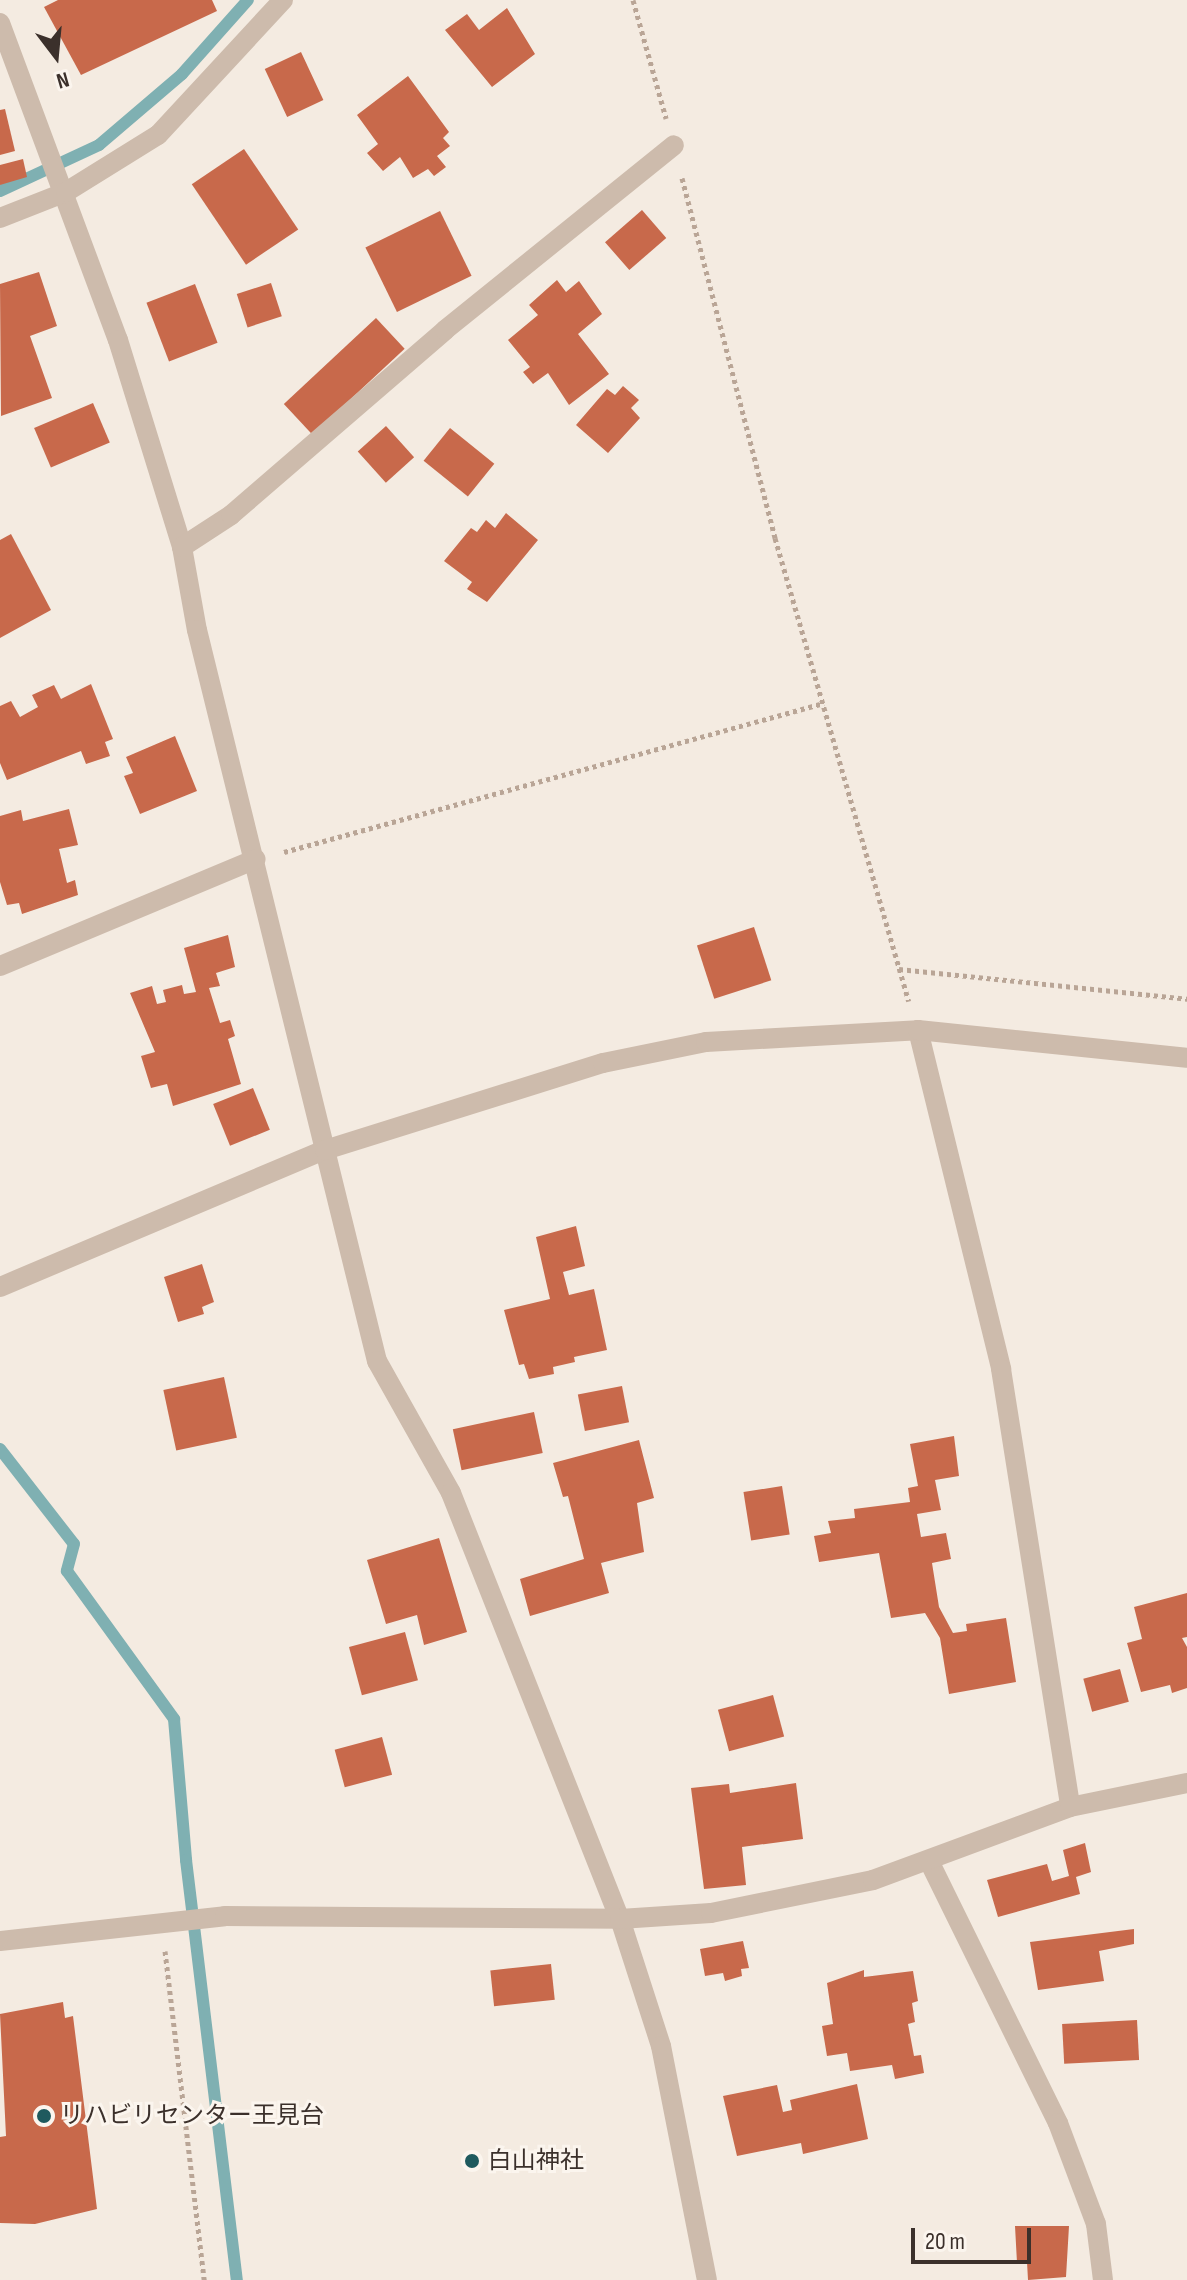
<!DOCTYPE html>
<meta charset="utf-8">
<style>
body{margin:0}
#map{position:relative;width:1187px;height:2280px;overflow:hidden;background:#f4ebe1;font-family:"Sofia Sans Condensed","Noto Sans JP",sans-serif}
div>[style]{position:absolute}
.stream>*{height:12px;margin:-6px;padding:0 6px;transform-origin:6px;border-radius:6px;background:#7fb0b2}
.building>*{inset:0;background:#c8694b;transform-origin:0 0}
.path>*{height:5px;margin-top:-2.5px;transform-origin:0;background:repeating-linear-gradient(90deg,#b9a596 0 4px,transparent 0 8px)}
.minor>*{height:20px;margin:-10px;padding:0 10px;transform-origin:10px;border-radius:10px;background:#cdbbac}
.dots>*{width:22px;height:22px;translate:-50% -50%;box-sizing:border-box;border:4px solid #fbf5ee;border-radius:50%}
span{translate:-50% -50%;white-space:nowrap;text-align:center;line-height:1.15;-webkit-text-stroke:6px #fbf5ee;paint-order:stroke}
.poi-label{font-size:24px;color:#3b302b}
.left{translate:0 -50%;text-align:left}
.north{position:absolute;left:16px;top:16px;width:80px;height:80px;-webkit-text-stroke:6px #fbf5ee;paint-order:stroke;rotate:164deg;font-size:22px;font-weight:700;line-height:32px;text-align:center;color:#3b302b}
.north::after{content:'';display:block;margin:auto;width:28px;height:36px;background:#3b302b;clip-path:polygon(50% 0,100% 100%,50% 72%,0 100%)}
.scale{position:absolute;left:911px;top:2228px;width:120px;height:36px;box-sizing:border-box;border:4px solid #3b302b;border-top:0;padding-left:10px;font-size:24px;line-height:28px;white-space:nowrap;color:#3b302b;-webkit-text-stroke:6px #fbf5ee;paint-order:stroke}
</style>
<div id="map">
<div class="stream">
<div style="left:0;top:191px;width:109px;rotate:-24.9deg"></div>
<div style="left:99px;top:145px;width:109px;rotate:-40.5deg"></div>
<div style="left:182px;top:74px;width:99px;rotate:-48.3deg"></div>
<div style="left:0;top:1449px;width:120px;rotate:52.1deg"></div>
<div style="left:74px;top:1544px;width:28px;rotate:105deg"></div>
<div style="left:67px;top:1571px;width:183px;rotate:54.1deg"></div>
<div style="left:174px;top:1719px;width:142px;rotate:85.1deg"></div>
<div style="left:186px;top:1860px;width:423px;rotate:83.1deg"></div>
</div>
<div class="building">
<div style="clip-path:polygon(58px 0,212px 0,217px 11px,81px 75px,44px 7px)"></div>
<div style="clip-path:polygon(507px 8px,535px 54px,492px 87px,445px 30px,467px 14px,479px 30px)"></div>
<div style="left:301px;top:52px;width:53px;height:40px;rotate:65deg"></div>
<div style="clip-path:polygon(408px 76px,449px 132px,443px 138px,450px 146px,437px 156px,446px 167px,434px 176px,428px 169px,413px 178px,400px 157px,383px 171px,367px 153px,378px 144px,357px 115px)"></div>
<div style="clip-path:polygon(5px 109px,15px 151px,0 155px,0 110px)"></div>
<div style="left:244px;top:149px;width:97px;height:63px;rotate:56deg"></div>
<div style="clip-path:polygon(23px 159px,27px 177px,0 185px,0 165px)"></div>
<div style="left:642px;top:210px;width:37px;height:49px;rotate:49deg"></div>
<div style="left:440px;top:211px;width:72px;height:83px;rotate:64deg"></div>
<div style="clip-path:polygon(39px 272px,57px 326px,30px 336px,52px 398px,1px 416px,0 284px)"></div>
<div style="clip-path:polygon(557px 280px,566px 292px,579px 281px,602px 314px,578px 334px,609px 374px,569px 405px,548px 373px,533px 384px,523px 372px,530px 367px,508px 340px,538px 315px,529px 305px)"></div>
<div style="left:271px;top:283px;width:35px;height:36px;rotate:72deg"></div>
<div style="left:195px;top:284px;width:63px;height:52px;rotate:69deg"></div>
<div style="left:376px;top:318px;width:42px;height:126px;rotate:47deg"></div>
<div style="clip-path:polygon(623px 386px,639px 400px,631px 408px,640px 418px,608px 453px,576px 425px,607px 389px,615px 395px)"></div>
<div style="left:93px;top:403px;width:43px;height:64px;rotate:67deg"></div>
<div style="left:386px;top:426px;width:42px;height:38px;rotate:48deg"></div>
<div style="left:450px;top:428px;width:57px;height:42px;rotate:39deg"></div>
<div style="clip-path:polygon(506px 513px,538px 540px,487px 602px,467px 589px,472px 582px,444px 561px,471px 528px,477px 532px,486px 520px,495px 528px)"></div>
<div style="clip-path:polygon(11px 534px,51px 610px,0 638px,0 540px)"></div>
<div style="clip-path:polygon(91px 684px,113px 739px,105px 742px,110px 756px,86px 764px,81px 751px,7px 780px,0 763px,0 706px,11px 701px,20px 717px,38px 707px,32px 695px,54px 685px,61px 699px)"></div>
<div style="clip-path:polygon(175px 736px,197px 791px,140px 814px,124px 776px,133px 773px,126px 757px)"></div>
<div style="clip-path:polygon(69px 809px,78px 845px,59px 849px,67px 883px,75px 880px,78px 895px,22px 914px,19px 903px,7px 905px,0 882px,0 816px,21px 810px,23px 821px)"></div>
<div style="left:754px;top:927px;width:56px;height:60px;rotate:72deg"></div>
<div style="clip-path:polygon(228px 935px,235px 967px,216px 973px,220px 986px,209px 988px,220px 1023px,230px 1020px,235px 1036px,228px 1039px,241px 1084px,173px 1106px,167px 1084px,151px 1088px,141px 1056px,155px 1052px,130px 993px,152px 986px,157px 1004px,166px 1002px,163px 990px,182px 985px,184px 994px,196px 992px,184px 948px)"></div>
<div style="left:253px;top:1088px;width:45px;height:43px;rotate:68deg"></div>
<div style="clip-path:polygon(576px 1226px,585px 1266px,563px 1272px,569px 1295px,594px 1289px,607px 1350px,574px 1357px,575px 1362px,553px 1367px,554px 1374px,529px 1379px,524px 1364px,519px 1365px,504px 1310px,550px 1299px,536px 1237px)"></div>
<div style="clip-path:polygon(202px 1264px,214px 1302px,202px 1307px,204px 1314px,178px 1322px,164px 1277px)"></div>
<div style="left:224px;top:1377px;width:62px;height:62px;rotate:78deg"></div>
<div style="left:622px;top:1386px;width:37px;height:45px;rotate:79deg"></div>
<div style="left:534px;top:1412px;width:42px;height:83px;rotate:78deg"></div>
<div style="clip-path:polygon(954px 1436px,959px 1476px,935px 1480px,941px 1510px,917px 1514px,921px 1537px,946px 1533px,951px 1559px,932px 1563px,939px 1607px,953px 1633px,967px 1631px,966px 1624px,1006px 1618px,1016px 1682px,949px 1694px,940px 1638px,925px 1613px,891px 1618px,879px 1553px,819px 1562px,814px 1536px,831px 1533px,828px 1521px,855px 1518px,854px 1509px,910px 1502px,908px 1488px,918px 1486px,910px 1444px)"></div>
<div style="clip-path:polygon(639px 1440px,654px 1498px,637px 1503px,644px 1552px,601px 1563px,609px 1593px,530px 1616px,520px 1579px,584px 1559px,568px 1496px,563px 1497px,553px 1463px)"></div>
<div style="left:782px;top:1486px;width:49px;height:39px;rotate:81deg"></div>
<div style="clip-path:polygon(439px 1538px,467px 1632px,424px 1645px,417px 1615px,386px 1624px,367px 1560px)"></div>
<div style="clip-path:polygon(1187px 1593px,1187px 1637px,1182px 1638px,1187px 1647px,1187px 1688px,1172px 1693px,1170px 1685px,1141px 1692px,1127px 1643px,1142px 1639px,1134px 1607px)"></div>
<div style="left:405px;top:1632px;width:50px;height:58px;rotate:75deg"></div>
<div style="left:1120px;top:1669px;width:34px;height:38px;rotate:75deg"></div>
<div style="left:773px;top:1695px;width:43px;height:57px;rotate:75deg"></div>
<div style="left:382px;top:1737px;width:39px;height:49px;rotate:75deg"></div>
<div style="clip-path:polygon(796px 1783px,803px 1839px,742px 1847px,746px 1885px,704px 1889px,691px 1788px,729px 1784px,730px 1793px)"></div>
<div style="clip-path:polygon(1085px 1843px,1091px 1872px,1076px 1877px,1080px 1894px,998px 1917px,987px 1880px,1047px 1864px,1052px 1881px,1069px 1876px,1063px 1850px)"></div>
<div style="clip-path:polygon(1134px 1929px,1134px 1944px,1099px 1951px,1104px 1981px,1038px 1990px,1030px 1942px)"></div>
<div style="clip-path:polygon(743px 1941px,749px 1968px,741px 1969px,742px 1976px,725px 1981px,723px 1973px,705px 1976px,700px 1949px)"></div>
<div style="left:551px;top:1964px;width:36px;height:61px;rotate:84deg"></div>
<div style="clip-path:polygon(864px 1970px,864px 1977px,913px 1971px,918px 2001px,912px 2003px,915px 2022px,908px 2024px,914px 2056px,921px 2055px,924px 2073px,895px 2079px,892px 2065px,850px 2071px,847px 2053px,827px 2056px,822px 2026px,833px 2024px,827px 1983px)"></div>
<div style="clip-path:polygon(63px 2002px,65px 2018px,73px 2016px,97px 2209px,35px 2224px,0 2223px,0 2137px,6px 2136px,0 2014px)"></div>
<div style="left:1137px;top:2020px;width:40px;height:75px;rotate:87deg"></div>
<div style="clip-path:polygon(857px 2084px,868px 2139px,803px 2154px,801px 2143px,737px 2156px,723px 2096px,777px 2085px,783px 2112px,792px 2110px,790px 2100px)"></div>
<div style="clip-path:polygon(1015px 2226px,1069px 2226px,1066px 2277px,1028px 2280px,1027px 2262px,1017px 2263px)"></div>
</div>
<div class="path">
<div style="left:633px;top:0;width:123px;rotate:74.4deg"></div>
<div style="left:682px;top:178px;width:372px;rotate:75.5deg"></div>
<div style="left:775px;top:538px;width:482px;rotate:73.9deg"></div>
<div style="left:284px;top:852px;width:560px;rotate:-15.43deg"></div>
<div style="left:899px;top:969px;width:290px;rotate:5.9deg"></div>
<div style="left:165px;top:1951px;width:331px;rotate:83.2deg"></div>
</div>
<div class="minor">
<div style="left:0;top:23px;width:338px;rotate:69.6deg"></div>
<div style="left:118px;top:340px;width:217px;rotate:72.8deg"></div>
<div style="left:182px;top:547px;width:84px;rotate:79.8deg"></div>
<div style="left:197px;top:630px;width:753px;rotate:76.17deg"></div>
<div style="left:377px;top:1361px;width:151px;rotate:60.7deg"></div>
<div style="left:451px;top:1493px;width:458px;rotate:68.4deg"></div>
<div style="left:620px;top:1919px;width:133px;rotate:72.1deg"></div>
<div style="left:661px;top:2046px;width:238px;rotate:78.9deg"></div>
<div style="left:0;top:218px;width:71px;rotate:-21.5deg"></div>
<div style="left:66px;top:192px;width:108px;rotate:-31.8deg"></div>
<div style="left:158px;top:135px;width:184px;rotate:-47.2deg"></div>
<div style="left:182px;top:547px;width:59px;rotate:-33.1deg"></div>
<div style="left:231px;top:515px;width:283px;rotate:-40.8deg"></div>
<div style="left:445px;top:330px;width:294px;rotate:-38.9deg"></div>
<div style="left:0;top:966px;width:277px;rotate:-22.7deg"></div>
<div style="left:918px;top:1030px;width:349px;rotate:76.2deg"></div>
<div style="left:1001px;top:1369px;width:443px;rotate:81deg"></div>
<div style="left:0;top:1287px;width:353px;rotate:-22.9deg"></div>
<div style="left:325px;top:1150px;width:291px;rotate:-17.4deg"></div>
<div style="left:603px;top:1063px;width:105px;rotate:-11.5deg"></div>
<div style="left:706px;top:1042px;width:212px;rotate:-3.2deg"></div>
<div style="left:918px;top:1030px;width:270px;rotate:5.9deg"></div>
<div style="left:930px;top:1863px;width:290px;rotate:63.8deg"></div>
<div style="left:1058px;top:2123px;width:108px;rotate:69.4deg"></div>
<div style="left:1096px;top:2224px;width:56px;rotate:82.9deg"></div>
<div style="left:0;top:1941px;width:226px;rotate:-6.3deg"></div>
<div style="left:225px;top:1916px;width:395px;rotate:0.4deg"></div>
<div style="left:620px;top:1919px;width:91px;rotate:-3.8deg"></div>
<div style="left:711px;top:1913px;width:165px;rotate:-11.5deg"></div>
<div style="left:873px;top:1880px;width:210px;rotate:-20.3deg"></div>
<div style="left:1070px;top:1807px;width:119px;rotate:-11.6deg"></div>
</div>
<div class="dots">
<div style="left:44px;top:2116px;background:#1f5a5e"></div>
<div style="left:472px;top:2161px;background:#1f5a5e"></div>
</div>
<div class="poi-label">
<span class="left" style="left:60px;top:2116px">リハビリセンター王見台</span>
<span class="left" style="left:488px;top:2161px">白山神社</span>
</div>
<div class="north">N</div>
<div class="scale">20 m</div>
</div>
